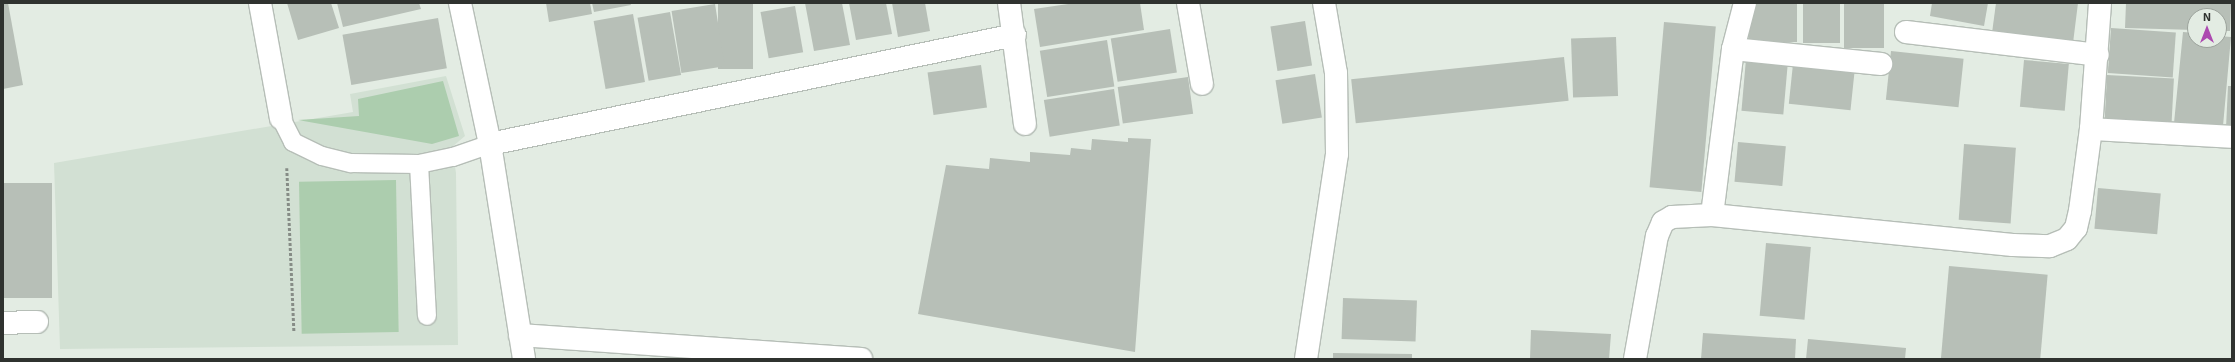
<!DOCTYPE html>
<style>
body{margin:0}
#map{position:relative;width:2235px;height:362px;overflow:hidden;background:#e3ece3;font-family:"Exo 2",sans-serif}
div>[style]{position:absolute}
.built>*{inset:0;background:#d2e0d3}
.green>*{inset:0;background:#accdae;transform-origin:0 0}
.building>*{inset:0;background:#b7bfb7;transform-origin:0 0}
.path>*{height:2.5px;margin-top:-1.25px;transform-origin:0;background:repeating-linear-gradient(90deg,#868c86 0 3px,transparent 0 5px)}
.roads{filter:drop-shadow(1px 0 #b6beb7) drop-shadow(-1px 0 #b6beb7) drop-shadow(0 1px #b6beb7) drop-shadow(0 -1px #b6beb7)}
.service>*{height:18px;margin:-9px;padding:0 9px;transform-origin:9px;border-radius:9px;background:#fff}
.minor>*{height:22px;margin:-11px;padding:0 11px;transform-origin:11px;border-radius:11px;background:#fff}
span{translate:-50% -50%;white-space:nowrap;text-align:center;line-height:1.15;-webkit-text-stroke:3px #e3ece3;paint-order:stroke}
.frame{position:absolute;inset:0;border:4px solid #2f322f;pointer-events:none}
.north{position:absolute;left:2187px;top:8px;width:40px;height:40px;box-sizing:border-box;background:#e3ece3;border:1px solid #9ba29b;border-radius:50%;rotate:0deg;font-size:11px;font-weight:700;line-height:16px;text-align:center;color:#2f322f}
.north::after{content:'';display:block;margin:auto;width:14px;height:18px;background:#ac49b0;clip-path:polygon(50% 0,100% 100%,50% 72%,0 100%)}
</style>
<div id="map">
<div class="built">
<div style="clip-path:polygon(446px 76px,465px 136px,452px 147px,456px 173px,458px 345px,60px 349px,54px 163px,353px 112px,350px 94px)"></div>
</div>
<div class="green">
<div style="clip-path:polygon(443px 81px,459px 136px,432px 144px,298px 120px,359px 116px,358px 99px)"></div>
<div style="left:396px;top:180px;width:152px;height:97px;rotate:89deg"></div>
</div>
<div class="building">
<div style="clip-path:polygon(3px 3px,8px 3px,23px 85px,3px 89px)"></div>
<div style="clip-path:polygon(287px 3px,331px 3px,339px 28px,298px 40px)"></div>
<div style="clip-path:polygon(337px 3px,419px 3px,421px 9px,343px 27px)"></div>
<div style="clip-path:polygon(546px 3px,590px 3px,592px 14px,549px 22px)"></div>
<div style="clip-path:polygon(592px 3px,630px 3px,631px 5px,594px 12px)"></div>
<div style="left:718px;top:3px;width:35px;height:66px"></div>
<div style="clip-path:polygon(805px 3px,842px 3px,850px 45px,814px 51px)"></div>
<div style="clip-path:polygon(849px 3px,886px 3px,892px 34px,856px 40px)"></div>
<div style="clip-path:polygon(892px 3px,925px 3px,930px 31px,898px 37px)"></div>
<div style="clip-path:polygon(1075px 3px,1140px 3px,1144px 30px,1040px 47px,1034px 9px)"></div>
<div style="left:1749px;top:3px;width:48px;height:39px"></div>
<div style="left:1803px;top:3px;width:37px;height:40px"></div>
<div style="left:1844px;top:3px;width:40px;height:45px"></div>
<div style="clip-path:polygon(1932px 3px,1988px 3px,1984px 26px,1930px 16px)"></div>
<div style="clip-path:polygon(1996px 3px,2078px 3px,2073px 43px,1992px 33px)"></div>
<div style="clip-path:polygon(2126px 3px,2231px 3px,2230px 31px,2219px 31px,2219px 16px,2195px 16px,2195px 30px,2125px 28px)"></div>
<div style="left:715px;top:4px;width:63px;height:44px;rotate:81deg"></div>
<div style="left:795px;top:6px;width:47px;height:35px;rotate:80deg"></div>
<div style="left:670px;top:12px;width:64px;height:33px;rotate:80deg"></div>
<div style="left:633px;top:14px;width:69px;height:40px;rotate:80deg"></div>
<div style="left:438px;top:18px;width:51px;height:97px;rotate:80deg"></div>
<div style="left:1305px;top:21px;width:45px;height:35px;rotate:81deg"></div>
<div style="left:1664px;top:22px;width:52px;height:166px;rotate:5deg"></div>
<div style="left:2111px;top:28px;width:65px;height:45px;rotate:4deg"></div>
<div style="left:1170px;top:29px;width:44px;height:60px;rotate:81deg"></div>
<div style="clip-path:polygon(2183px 32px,2195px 33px,2195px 40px,2219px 40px,2219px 36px,2231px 37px,2223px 126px,2174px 123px)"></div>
<div style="left:1616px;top:37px;width:59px;height:45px;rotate:88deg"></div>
<div style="left:1107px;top:40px;width:47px;height:68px;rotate:81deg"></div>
<div style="left:1891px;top:51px;width:73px;height:49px;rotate:6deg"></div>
<div style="left:1564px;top:57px;width:44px;height:214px;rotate:84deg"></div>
<div style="left:1746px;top:59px;width:42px;height:52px;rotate:5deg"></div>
<div style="left:2024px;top:60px;width:45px;height:47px;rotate:5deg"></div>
<div style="left:1793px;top:64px;width:62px;height:40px;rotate:6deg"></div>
<div style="left:981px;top:65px;width:43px;height:54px;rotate:82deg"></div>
<div style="left:1315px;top:74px;width:44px;height:40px;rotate:81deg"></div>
<div style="left:2107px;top:75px;width:67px;height:44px;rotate:3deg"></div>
<div style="left:1188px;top:77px;width:37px;height:71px;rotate:82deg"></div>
<div style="clip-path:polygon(2228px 86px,2232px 86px,2232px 128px,2226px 128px)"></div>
<div style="left:1114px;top:89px;width:37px;height:71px;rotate:81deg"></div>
<div style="clip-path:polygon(1128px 138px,1151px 139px,1135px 352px,918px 314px,946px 165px,989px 169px,990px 158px,1030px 162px,1030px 152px,1070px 155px,1071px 148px,1091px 150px,1092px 139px,1128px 142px)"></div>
<div style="left:1738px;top:142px;width:48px;height:40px;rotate:5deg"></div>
<div style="left:1964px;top:144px;width:52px;height:76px;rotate:4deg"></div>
<div style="left:3px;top:183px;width:49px;height:115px"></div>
<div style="left:2098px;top:188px;width:63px;height:41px;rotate:5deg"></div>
<div style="left:1766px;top:243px;width:45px;height:73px;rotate:5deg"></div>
<div style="left:1949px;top:266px;width:99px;height:93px;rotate:5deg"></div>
<div style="left:1343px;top:298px;width:74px;height:41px;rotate:2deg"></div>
<div style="clip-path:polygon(1531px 330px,1611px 334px,1609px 359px,1530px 359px)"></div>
<div style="clip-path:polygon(1703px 333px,1796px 339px,1795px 359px,1701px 359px)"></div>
<div style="clip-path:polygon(1808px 339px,1906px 348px,1905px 359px,1806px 359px)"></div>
<div style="clip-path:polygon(1333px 353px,1412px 354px,1412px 359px,1333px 359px)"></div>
</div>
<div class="path">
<div style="left:287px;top:168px;width:163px;rotate:87.5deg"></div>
</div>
<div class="roads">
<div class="service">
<div style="left:281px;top:118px;width:27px;rotate:63deg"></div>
<div style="left:293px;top:142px;width:32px;rotate:26deg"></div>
<div style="left:322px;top:156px;width:30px;rotate:14deg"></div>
<div style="left:351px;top:163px;width:68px;rotate:0.8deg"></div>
<div style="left:419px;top:164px;width:35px;rotate:-12deg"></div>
<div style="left:453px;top:157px;width:39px;rotate:-19deg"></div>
<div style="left:419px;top:164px;width:152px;rotate:87deg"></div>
</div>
<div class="minor">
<div style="left:260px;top:3px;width:117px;rotate:79.7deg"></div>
<div style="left:460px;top:3px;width:144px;rotate:78deg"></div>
<div style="left:490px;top:144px;width:218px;rotate:81deg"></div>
<div style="left:1009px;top:3px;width:122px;rotate:82.5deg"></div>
<div style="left:1188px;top:3px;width:82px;rotate:80.2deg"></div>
<div style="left:1906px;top:32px;width:193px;rotate:6.8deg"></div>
<div style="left:1733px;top:49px;width:149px;rotate:5.8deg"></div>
<div style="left:2091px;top:129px;width:141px;rotate:3.2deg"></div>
<div style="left:490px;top:144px;width:536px;rotate:-11.73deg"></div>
<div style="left:1712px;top:215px;width:167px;rotate:-82.8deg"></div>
<div style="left:1733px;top:49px;width:48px;rotate:-75.4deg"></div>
<div style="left:3px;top:323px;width:34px;rotate:-2deg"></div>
<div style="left:520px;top:335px;width:342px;rotate:4deg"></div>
<div style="left:1306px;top:359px;width:207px;rotate:-81.4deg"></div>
<div style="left:1337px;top:154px;width:81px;rotate:-90.7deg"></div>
<div style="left:1336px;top:73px;width:71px;rotate:-99.7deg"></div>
<div style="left:1635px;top:359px;width:125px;rotate:-79.9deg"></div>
<div style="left:1657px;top:236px;width:15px;rotate:-67deg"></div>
<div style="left:1663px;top:222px;width:10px;rotate:-29deg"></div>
<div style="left:1672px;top:217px;width:40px;rotate:-2.9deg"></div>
<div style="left:1712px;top:215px;width:302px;rotate:5.7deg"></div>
<div style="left:2013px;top:245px;width:37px;rotate:2deg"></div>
<div style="left:2050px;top:246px;width:18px;rotate:-22deg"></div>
<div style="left:2067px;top:239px;width:14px;rotate:-51deg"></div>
<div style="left:2076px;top:228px;width:17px;rotate:-77deg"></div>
<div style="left:2080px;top:211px;width:83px;rotate:-82.4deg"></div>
<div style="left:2091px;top:129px;width:126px;rotate:-85.9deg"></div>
</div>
</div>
<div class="frame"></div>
<div class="north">N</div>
</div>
